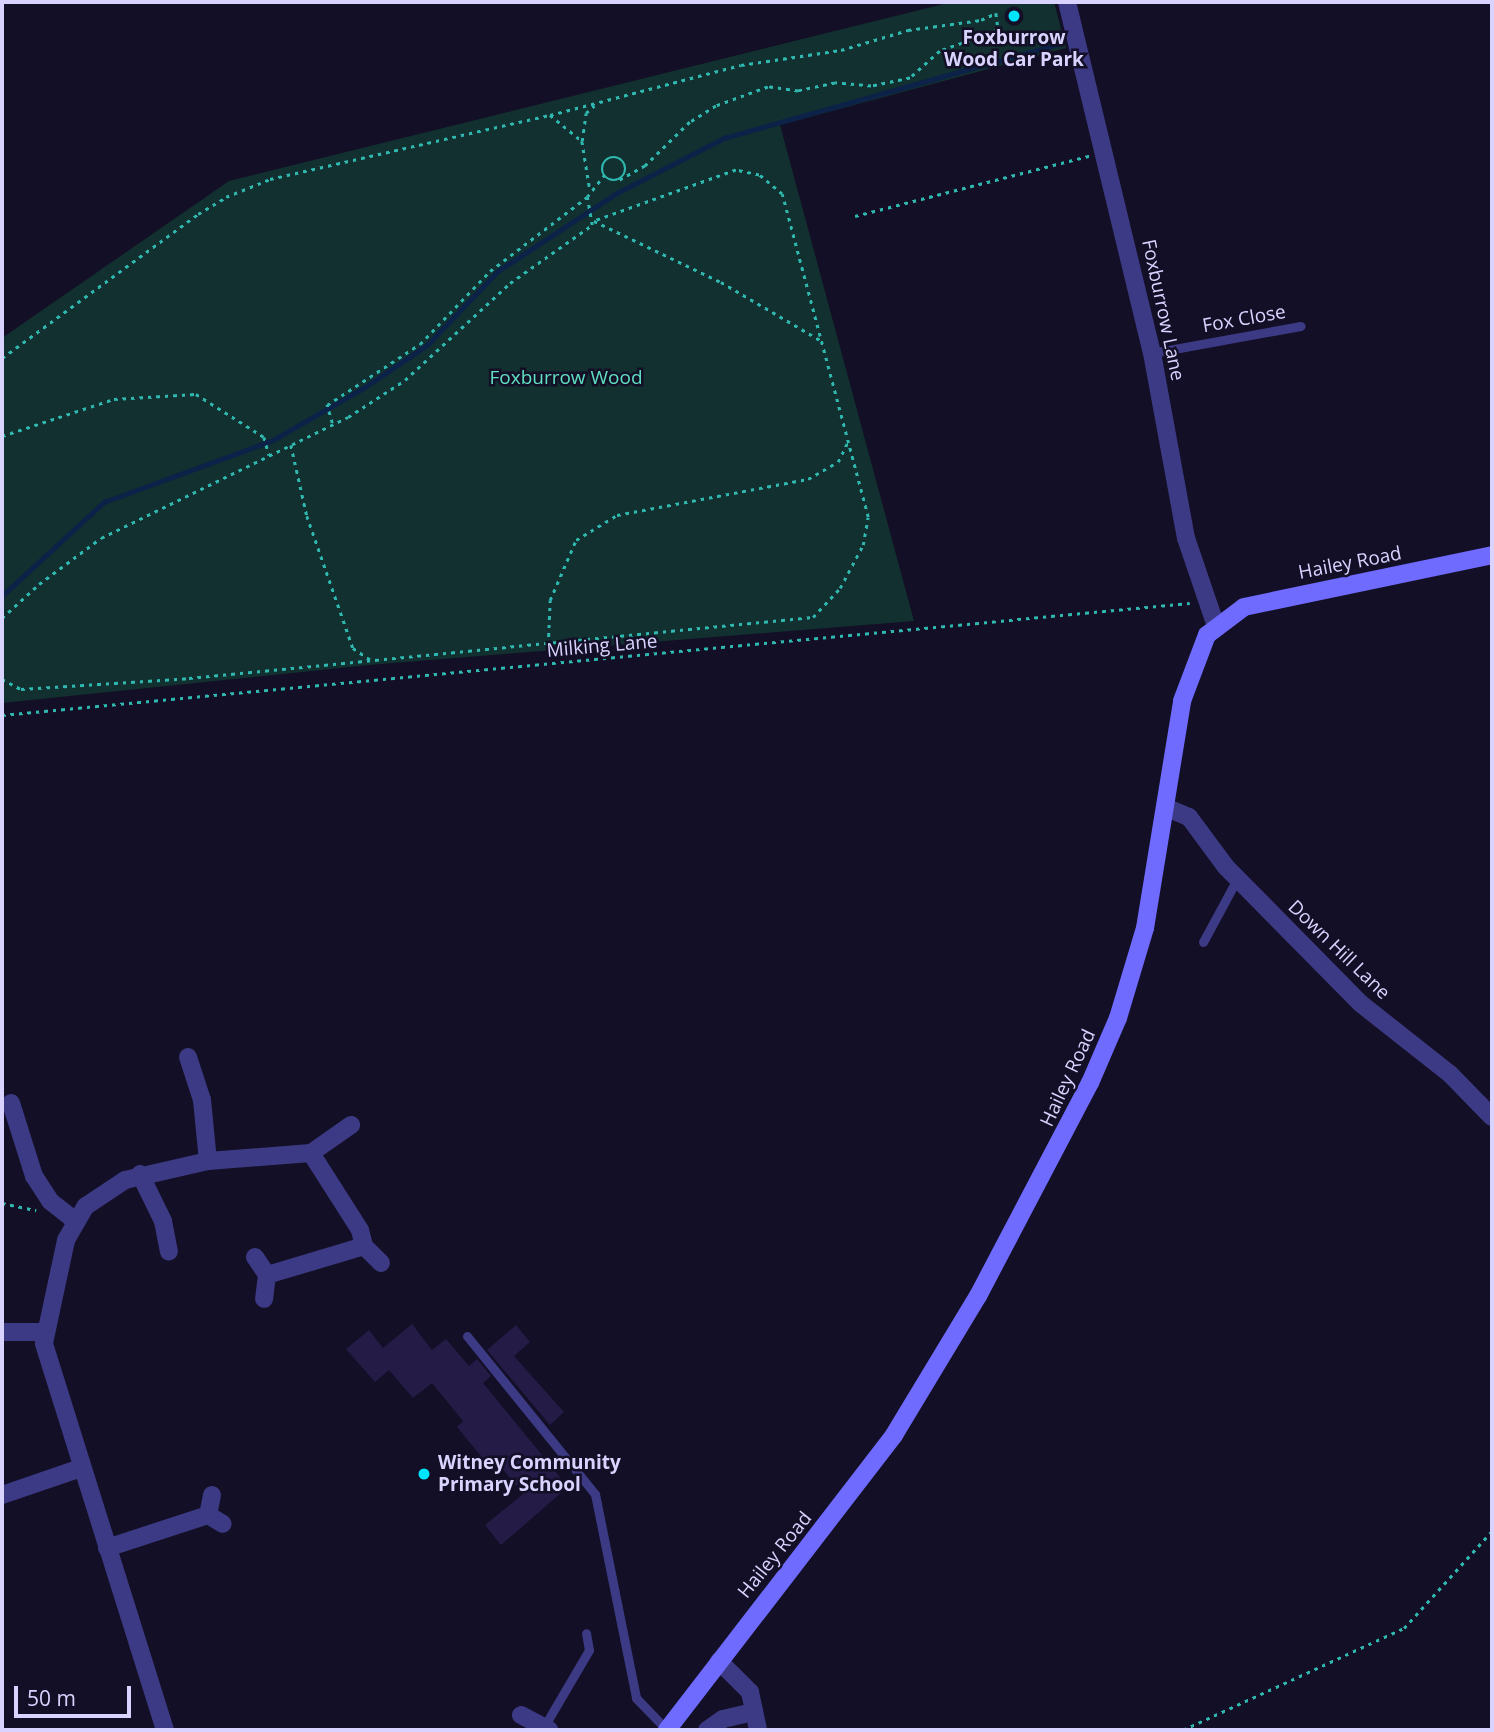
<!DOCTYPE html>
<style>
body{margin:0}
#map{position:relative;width:1494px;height:1732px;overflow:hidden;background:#130f26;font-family:"Open Sans",sans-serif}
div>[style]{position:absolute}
.green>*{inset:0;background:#12302f}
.stream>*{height:4.5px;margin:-2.25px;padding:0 2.25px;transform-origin:2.25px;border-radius:2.25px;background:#0c2248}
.building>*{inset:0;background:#241b47}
.path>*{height:2.5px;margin-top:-1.25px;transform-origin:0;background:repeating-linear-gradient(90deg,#2fb8b0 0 3.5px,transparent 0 8.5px)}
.path>.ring{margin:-1.25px;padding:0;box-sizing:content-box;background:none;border:2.5px solid #2fb8b0;border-radius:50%}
.lane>*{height:9px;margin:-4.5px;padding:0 4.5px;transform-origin:4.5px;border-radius:4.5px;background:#3d3a85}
.street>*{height:18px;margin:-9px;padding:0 9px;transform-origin:9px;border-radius:9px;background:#3d3a85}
.secondary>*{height:18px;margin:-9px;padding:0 9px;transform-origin:9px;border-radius:9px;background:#6f6bff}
.dots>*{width:19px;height:19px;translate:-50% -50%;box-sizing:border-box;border:4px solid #130f26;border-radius:50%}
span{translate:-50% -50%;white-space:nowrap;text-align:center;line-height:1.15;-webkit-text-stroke:5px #130f26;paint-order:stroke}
.poi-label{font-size:19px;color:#d9d4ff;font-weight:700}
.left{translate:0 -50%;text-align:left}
.street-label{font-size:19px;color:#d9d4ff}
.park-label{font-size:19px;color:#5fe0c0}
.frame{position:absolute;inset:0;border:4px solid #d9d4ff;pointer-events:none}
.scale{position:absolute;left:14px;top:1686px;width:117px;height:32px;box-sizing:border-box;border:4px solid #d9d4ff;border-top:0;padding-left:9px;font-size:21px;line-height:24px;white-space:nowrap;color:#d9d4ff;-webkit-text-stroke:5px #130f26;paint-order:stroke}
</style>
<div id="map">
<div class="green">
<div style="clip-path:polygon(952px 2px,1054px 2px,1066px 48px,780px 125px,914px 621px,369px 665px,2px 703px,2px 338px,229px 181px)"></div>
</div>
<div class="stream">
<div style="left:2px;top:596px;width:139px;rotate:-42.7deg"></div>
<div style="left:104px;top:502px;width:180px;rotate:-20.1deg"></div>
<div style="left:273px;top:440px;width:106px;rotate:-29.9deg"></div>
<div style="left:365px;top:387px;width:75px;rotate:-34.1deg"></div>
<div style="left:427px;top:345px;width:103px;rotate:-46.2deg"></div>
<div style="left:498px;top:271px;width:140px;rotate:-33.3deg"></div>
<div style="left:615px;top:194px;width:123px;rotate:-27.2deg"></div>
<div style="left:724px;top:138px;width:350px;rotate:-15.7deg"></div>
</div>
<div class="building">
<div style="clip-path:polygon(412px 1324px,432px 1350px,446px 1339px,469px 1366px,477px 1359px,491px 1376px,483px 1383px,568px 1487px,501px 1545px,485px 1525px,523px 1494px,492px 1456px,485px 1461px,457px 1427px,463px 1421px,432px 1383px,413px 1398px,389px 1370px,375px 1382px,346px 1349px,369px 1330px,383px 1348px)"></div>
<div style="clip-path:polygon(516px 1325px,530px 1342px,514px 1356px,564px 1412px,550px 1425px,487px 1350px)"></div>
</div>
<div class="path">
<div style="left:550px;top:115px;width:41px;rotate:39.1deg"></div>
<div style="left:582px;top:141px;width:50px;rotate:80.7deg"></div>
<div style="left:582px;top:141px;width:28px;rotate:-82deg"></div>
<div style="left:586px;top:113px;width:11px;rotate:-41deg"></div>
<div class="ring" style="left:602px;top:157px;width:21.5px;height:21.5px"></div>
<div style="left:855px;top:216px;width:242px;rotate:-14.4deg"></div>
<div style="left:594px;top:221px;width:141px;rotate:25.7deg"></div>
<div style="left:721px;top:282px;width:115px;rotate:30.4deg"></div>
<div style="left:2px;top:358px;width:243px;rotate:-36.3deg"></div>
<div style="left:198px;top:214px;width:33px;rotate:-31deg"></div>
<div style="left:226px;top:197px;width:48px;rotate:-22.2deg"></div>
<div style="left:270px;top:179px;width:287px;rotate:-12.9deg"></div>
<div style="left:550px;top:115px;width:197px;rotate:-14.7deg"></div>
<div style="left:741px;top:65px;width:101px;rotate:-8.5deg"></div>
<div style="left:841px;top:50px;width:70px;rotate:-16.6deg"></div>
<div style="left:908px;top:30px;width:74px;rotate:-7.8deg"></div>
<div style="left:981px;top:20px;width:17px;rotate:-25deg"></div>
<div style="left:996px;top:13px;width:15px;rotate:82deg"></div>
<div style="left:998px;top:28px;width:6px;rotate:135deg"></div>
<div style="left:994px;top:32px;width:57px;rotate:160.6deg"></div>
<div style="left:940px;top:51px;width:40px;rotate:138deg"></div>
<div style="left:910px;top:78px;width:40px;rotate:168deg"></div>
<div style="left:871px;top:86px;width:36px;rotate:-175deg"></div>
<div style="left:835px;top:83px;width:38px;rotate:168deg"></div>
<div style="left:798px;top:91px;width:30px;rotate:-172deg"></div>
<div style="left:768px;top:87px;width:55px;rotate:159.9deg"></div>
<div style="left:716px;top:106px;width:31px;rotate:148deg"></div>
<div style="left:690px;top:122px;width:63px;rotate:135.6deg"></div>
<div style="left:645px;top:166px;width:29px;rotate:151deg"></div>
<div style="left:332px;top:423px;width:19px;rotate:-106deg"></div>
<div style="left:327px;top:405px;width:111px;rotate:-33.3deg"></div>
<div style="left:420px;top:344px;width:101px;rotate:-46.2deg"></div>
<div style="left:490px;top:271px;width:122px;rotate:-37.3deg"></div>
<div style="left:2px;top:436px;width:118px;rotate:-18.3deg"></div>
<div style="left:114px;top:399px;width:82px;rotate:-3.5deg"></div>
<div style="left:196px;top:394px;width:80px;rotate:32.3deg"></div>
<div style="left:264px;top:437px;width:19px;rotate:74deg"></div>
<div style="left:291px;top:445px;width:73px;rotate:77.3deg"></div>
<div style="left:307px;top:516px;width:140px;rotate:70.8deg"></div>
<div style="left:353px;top:648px;width:22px;rotate:34deg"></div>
<div style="left:2px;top:618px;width:50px;rotate:-42.6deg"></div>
<div style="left:39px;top:584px;width:77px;rotate:-36.6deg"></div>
<div style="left:101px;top:538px;width:275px;rotate:-26.1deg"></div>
<div style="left:348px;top:417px;width:68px;rotate:-33deg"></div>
<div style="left:405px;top:380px;width:143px;rotate:-42.7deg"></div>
<div style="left:510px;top:283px;width:100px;rotate:-35.3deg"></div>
<div style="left:592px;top:225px;width:28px;rotate:-100deg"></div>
<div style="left:587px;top:197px;width:28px;rotate:-52deg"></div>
<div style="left:548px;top:645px;width:45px;rotate:-87.5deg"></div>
<div style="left:550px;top:600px;width:65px;rotate:-66.6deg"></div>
<div style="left:576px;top:540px;width:48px;rotate:-31.4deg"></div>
<div style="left:617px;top:515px;width:194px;rotate:-10.7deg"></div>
<div style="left:808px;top:479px;width:34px;rotate:-30deg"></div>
<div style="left:838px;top:462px;width:25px;rotate:-64deg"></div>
<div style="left:2px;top:679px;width:21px;rotate:28deg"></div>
<div style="left:21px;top:689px;width:168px;rotate:-3.7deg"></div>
<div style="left:189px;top:678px;width:627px;rotate:-5.58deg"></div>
<div style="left:813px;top:617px;width:40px;rotate:-47deg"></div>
<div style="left:840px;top:588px;width:49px;rotate:-61.9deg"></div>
<div style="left:863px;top:545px;width:28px;rotate:-80deg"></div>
<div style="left:868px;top:517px;width:334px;rotate:-104.9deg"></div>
<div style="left:782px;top:194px;width:30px;rotate:-140deg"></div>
<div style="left:759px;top:175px;width:24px;rotate:-168deg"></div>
<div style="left:736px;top:170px;width:151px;rotate:160.2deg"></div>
<div style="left:2px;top:715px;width:1193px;rotate:-5.39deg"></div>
<div style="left:2px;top:1203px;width:35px;rotate:12deg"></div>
<div style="left:1183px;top:1730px;width:243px;rotate:-24.8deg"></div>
<div style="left:1404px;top:1628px;width:131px;rotate:-47.8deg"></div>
</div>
<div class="lane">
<div style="left:1152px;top:353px;width:151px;rotate:-10.3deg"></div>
<div style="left:1203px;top:942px;width:72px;rotate:-61.6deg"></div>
<div style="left:467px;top:1336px;width:203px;rotate:51deg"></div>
<div style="left:595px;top:1494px;width:208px;rotate:78.6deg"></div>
<div style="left:636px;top:1698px;width:45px;rotate:45.9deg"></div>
<div style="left:545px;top:1725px;width:87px;rotate:-59.6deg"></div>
<div style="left:589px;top:1650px;width:17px;rotate:-100deg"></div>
</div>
<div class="street">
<div style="left:1067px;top:2px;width:361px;rotate:76.4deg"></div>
<div style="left:1152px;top:353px;width:188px;rotate:79.6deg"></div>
<div style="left:1186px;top:538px;width:93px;rotate:71.2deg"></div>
<div style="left:1165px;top:807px;width:26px;rotate:23deg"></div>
<div style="left:1189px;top:817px;width:62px;rotate:53.5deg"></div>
<div style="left:1226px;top:867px;width:191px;rotate:45.4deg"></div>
<div style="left:1360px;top:1003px;width:115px;rotate:38.3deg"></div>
<div style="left:1450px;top:1074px;width:60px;rotate:45.7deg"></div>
<div style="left:188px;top:1057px;width:45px;rotate:72deg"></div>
<div style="left:202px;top:1100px;width:61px;rotate:84.4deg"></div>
<div style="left:11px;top:1103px;width:77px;rotate:72.5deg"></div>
<div style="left:34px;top:1176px;width:30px;rotate:57deg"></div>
<div style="left:50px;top:1201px;width:31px;rotate:38deg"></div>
<div style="left:140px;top:1174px;width:52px;rotate:63.9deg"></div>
<div style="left:163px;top:1221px;width:31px;rotate:79deg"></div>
<div style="left:364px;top:1246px;width:24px;rotate:45deg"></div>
<div style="left:255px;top:1257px;width:22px;rotate:56deg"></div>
<div style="left:267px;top:1275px;width:24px;rotate:97deg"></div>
<div style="left:267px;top:1275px;width:101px;rotate:-16.6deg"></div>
<div style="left:364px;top:1246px;width:16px;rotate:-104deg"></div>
<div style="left:360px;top:1230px;width:91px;rotate:-122.5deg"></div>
<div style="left:2px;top:1332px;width:41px"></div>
<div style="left:2px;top:1495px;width:83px;rotate:-18.9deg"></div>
<div style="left:212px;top:1495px;width:20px;rotate:101deg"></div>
<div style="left:208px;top:1515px;width:17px;rotate:31deg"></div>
<div style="left:107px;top:1548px;width:106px;rotate:-18.1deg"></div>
<div style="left:719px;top:1661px;width:44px;rotate:45deg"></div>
<div style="left:750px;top:1692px;width:39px;rotate:78deg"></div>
<div style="left:521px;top:1715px;width:32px;rotate:28deg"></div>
<div style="left:165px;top:1730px;width:405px;rotate:-107.4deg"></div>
<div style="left:44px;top:1343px;width:105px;rotate:-77.9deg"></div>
<div style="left:66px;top:1240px;width:39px;rotate:-60deg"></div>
<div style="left:86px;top:1206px;width:47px;rotate:-33.7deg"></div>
<div style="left:125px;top:1180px;width:85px;rotate:-12.9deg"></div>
<div style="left:208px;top:1161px;width:103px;rotate:-4.4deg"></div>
<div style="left:311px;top:1153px;width:49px;rotate:-35deg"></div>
<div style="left:707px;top:1730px;width:19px;rotate:-35deg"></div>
<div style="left:723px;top:1719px;width:32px;rotate:-13deg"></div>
</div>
<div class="secondary">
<div style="left:667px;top:1730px;width:372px;rotate:-52.4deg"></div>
<div style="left:894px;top:1435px;width:162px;rotate:-58.9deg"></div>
<div style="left:978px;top:1296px;width:241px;rotate:-62.3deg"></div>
<div style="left:1090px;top:1083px;width:71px;rotate:-66.7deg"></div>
<div style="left:1118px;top:1018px;width:94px;rotate:-73.3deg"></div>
<div style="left:1145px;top:928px;width:230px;rotate:-80.7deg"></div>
<div style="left:1182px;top:701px;width:71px;rotate:-69.3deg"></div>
<div style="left:1207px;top:635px;width:46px;rotate:-37.1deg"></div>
<div style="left:1244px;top:607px;width:253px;rotate:-11.8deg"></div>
</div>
<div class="dots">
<div style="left:1014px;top:16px;background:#00e5ff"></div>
<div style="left:424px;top:1474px;background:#00e5ff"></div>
</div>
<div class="poi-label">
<span style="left:1014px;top:49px">Foxburrow<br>Wood Car Park</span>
<span class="left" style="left:438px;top:1474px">Witney Community<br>Primary School</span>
</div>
<div class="street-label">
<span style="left:1163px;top:310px;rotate:78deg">Foxburrow Lane</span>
<span style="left:1244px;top:319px;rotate:-10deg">Fox Close</span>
<span style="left:1350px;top:563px;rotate:-11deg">Hailey Road</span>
<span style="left:602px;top:646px;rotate:-5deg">Milking Lane</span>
<span style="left:1339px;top:950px;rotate:44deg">Down Hill Lane</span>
<span style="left:1068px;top:1078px;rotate:-65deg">Hailey Road</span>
<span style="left:775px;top:1555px;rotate:-51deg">Hailey Road</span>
</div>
<div class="park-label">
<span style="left:566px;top:378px">Foxburrow Wood</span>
</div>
<div class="frame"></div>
<div class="scale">50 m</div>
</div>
